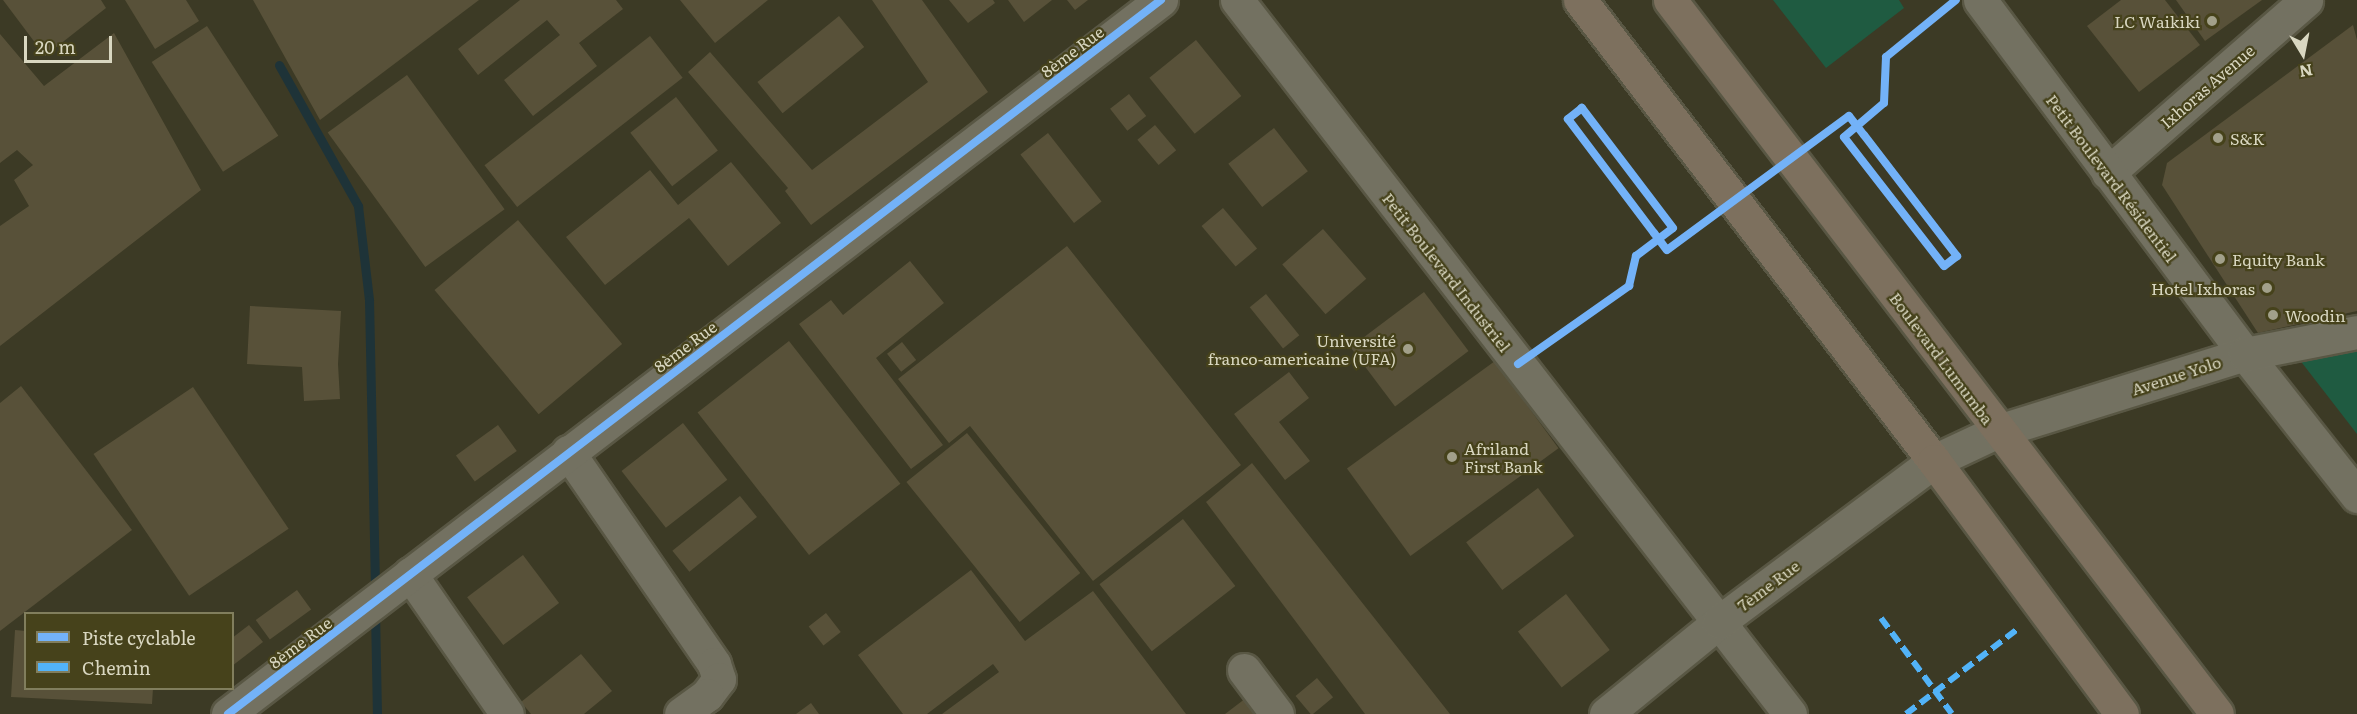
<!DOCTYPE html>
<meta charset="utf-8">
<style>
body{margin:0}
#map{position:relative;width:2357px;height:714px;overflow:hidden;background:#3c3a25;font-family:Literata,serif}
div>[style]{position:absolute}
.green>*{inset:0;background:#1f5b41}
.stream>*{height:9px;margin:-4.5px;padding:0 4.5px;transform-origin:4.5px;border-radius:4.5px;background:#1e3338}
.building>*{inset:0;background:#585139;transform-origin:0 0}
.roads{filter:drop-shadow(2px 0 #595744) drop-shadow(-2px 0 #595744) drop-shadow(0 2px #595744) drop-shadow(0 -2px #595744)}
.street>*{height:33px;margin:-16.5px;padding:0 16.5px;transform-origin:16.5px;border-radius:16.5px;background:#737161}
.secondary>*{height:33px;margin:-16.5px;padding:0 16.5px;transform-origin:16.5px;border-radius:16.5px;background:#737161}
.highway>*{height:33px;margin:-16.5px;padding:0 16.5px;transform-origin:16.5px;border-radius:16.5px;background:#7d705e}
.quiet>*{height:6px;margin-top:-3px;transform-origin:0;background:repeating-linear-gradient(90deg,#52b3f8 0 12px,transparent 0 18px)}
.cycleway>*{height:8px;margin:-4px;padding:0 4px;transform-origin:4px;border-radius:4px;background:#73b2f8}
.dots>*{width:16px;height:16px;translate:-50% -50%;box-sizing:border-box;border:3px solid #46421b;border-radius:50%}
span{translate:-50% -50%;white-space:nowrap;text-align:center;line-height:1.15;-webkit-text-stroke:4.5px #46421b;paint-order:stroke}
.poi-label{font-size:16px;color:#d9d7c1}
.right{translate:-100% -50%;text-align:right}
.left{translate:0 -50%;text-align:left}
.street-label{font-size:16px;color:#d9d7c1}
.legend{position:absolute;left:24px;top:612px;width:210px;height:78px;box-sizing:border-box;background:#46421b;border:2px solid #817e5d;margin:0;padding:8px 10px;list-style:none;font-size:18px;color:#d9d7c1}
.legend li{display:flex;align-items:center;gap:12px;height:30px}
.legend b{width:30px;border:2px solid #817e5d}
.north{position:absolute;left:2273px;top:24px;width:60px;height:60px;-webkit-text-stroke:4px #46421b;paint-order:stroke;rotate:170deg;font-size:16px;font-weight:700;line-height:24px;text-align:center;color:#d9d7c1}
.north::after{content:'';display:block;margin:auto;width:21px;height:27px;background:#d9d7c1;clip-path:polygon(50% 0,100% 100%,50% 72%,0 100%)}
.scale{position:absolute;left:24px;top:36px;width:88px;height:27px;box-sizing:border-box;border:3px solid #d9d7c1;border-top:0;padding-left:8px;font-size:18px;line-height:21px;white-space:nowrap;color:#d9d7c1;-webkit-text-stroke:4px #46421b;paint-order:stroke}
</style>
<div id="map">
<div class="green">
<div style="clip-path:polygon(1773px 0,1899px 0,1904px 8px,1826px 68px)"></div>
<div style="clip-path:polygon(2357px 348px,2357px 434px,2299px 359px)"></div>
</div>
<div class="stream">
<div style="left:279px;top:65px;width:162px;rotate:60.7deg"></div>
<div style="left:358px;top:206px;width:95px;rotate:83.3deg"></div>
<div style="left:369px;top:300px;width:292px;rotate:88.8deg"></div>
<div style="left:375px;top:611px;width:103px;rotate:88.9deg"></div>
</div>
<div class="building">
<div style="clip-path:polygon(3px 0,101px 0,106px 8px,45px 56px)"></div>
<div style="clip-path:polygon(125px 0,186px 0,199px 21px,155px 49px)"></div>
<div style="clip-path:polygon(253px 0,479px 0,320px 120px)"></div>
<div style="clip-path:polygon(520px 0,616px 0,623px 9px,579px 43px,597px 66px,533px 116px,504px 80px,560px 35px,547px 20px,478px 75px,458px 49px)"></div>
<div style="clip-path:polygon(680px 0,768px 0,715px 43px)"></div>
<div style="clip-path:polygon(872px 0,922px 0,988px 92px,811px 225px,785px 191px,788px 188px,688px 72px,710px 52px,812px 170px,928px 82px)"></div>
<div style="clip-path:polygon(949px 0,993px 0,995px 3px,968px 23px)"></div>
<div style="clip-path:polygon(1008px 0,1052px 0,1024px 22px)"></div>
<div style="clip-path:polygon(1067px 0,1088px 0,1075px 10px)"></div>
<div style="clip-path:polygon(2121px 0,2165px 0,2200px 45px,2139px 92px,2087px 26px)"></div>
<div style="clip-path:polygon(2176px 0,2262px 0,2205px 41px)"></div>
<div style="left:839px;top:16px;width:40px;height:105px;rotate:51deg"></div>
<div style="clip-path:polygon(2353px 25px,2357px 40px,2357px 311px,2258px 333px,2162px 185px,2167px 163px)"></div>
<div style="left:207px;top:26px;width:131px;height:66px;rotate:57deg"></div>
<div style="clip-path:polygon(114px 33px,201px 190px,0 346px,0 226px,29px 206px,14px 180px,33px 165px,17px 150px,0 163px,0 34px,44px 86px)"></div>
<div style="left:650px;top:36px;width:53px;height:210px;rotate:52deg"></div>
<div style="left:1196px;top:40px;width:72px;height:60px;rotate:51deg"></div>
<div style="left:407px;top:75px;width:166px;height:98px;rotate:54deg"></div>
<div style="left:1129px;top:94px;width:28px;height:24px;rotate:52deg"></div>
<div style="left:676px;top:97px;width:68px;height:58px;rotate:52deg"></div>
<div style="left:1155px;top:125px;width:33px;height:23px;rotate:50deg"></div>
<div style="left:1274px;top:128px;width:55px;height:58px;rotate:52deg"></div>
<div style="left:1048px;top:133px;width:87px;height:35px;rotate:52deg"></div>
<div style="clip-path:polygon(731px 162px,781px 223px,728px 266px,689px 218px,605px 285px,566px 237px,650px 170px,678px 205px)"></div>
<div style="left:1223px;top:208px;width:53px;height:28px;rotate:50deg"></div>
<div style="left:518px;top:220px;width:162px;height:109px;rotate:50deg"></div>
<div style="left:1323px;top:229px;width:66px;height:54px;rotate:49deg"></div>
<div style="clip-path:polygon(1067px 246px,1241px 465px,1093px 581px,970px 426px,949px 443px,898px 379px)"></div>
<div style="clip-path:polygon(910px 261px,944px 303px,876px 358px,943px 445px,911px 469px,799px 324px,831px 300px,843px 315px)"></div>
<div style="left:1424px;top:292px;width:74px;height:92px;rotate:53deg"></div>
<div style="left:1266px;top:294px;width:53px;height:21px;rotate:51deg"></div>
<div style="clip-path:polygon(250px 306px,341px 311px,338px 364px,340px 399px,304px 401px,302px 367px,247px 364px)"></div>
<div style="left:789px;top:341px;width:181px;height:116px;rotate:52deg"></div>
<div style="left:902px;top:342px;width:23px;height:19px;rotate:52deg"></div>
<div style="left:1495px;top:361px;width:108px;height:183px;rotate:54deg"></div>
<div style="clip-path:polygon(1289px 372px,1309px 398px,1279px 422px,1310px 461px,1285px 480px,1234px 414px)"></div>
<div style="clip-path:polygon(21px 386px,132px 530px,0 631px,0 403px)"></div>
<div style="left:193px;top:387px;width:171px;height:120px;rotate:56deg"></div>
<div style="left:683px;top:423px;width:72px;height:78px;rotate:52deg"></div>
<div style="left:498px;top:425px;width:32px;height:52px;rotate:54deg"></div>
<div style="left:967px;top:433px;width:180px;height:78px;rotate:51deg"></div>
<div style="clip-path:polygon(1252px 463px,1450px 714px,1365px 714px,1206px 502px)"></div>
<div style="left:1538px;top:488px;width:60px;height:90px;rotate:53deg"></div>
<div style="left:740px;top:496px;width:27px;height:87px;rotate:51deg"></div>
<div style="left:1183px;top:519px;width:85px;height:106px;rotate:52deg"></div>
<div style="left:523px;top:555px;width:60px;height:70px;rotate:53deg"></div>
<div style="clip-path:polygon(971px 570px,1025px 641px,1093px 591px,1186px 714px,942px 714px,999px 672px,993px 664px,927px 714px,903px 714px,858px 655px)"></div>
<div style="left:297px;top:590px;width:24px;height:51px;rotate:54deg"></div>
<div style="left:1566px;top:594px;width:71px;height:61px;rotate:52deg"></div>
<div style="left:826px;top:613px;width:24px;height:22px;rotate:52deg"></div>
<div style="clip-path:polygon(249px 625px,263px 642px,232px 666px,232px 638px)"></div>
<div style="clip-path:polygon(15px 630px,26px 631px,26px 688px,153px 688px,152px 704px,11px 697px)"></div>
<div style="clip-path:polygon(581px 654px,612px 691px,584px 714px,531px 714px,521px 702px)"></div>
<div style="left:1317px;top:678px;width:25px;height:28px;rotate:50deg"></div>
<div style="clip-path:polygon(1246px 698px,1259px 714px,1225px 714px)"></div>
<div style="clip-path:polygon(811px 703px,819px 714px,796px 714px)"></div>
</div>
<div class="roads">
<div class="street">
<div style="left:1237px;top:0;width:903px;rotate:52.24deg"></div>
<div style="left:2108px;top:173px;width:263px;rotate:-41.1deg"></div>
<div style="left:568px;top:452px;width:257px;rotate:55.4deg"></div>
<div style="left:714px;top:664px;width:16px;rotate:72deg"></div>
<div style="left:719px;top:679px;width:20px;rotate:127deg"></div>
<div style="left:707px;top:695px;width:32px;rotate:144deg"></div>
<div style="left:410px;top:574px;width:170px;rotate:55.3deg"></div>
<div style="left:1244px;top:670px;width:55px;rotate:53.1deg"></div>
<div style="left:228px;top:714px;width:1175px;rotate:-37.43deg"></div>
<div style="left:1606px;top:714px;width:146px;rotate:-39.2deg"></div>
<div style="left:1719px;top:622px;width:269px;rotate:-36.8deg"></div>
</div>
<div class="secondary">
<div style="left:1980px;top:0;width:442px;rotate:53.2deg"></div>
<div style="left:2245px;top:354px;width:181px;rotate:51.7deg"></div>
<div style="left:1934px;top:461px;width:71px;rotate:-25.1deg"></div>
<div style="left:1998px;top:431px;width:259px;rotate:-17.3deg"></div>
<div style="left:2245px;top:354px;width:114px;rotate:-11.1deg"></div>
</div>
<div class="highway">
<div style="left:1580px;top:0;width:581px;rotate:52.48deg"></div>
<div style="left:1934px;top:461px;width:315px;rotate:53.4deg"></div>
<div style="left:1670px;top:0;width:899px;rotate:52.54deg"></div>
</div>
</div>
<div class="quiet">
<div style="left:1881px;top:618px;width:119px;rotate:53.5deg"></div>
<div style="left:1906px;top:714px;width:143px;rotate:-37.3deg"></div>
</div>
<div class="cycleway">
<div style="left:1518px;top:364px;width:136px;rotate:-35.1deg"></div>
<div style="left:1629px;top:286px;width:31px;rotate:-77deg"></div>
<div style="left:1636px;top:256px;width:46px;rotate:-37.1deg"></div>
<div style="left:1673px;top:228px;width:151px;rotate:-127.2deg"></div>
<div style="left:1582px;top:108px;width:18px;rotate:142deg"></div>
<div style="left:1568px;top:119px;width:143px;rotate:53deg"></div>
<div style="left:1654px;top:233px;width:21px;rotate:53deg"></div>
<div style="left:1667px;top:250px;width:226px;rotate:-36.4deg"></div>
<div style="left:1849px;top:116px;width:24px;rotate:52deg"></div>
<div style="left:1864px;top:135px;width:153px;rotate:52.5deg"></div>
<div style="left:1957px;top:256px;width:16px;rotate:142deg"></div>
<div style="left:1944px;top:266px;width:163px;rotate:-127.8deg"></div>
<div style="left:1844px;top:137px;width:52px;rotate:-40.4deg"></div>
<div style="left:1884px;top:103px;width:46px;rotate:-87.5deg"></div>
<div style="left:1886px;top:57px;width:90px;rotate:-39.2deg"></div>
<div style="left:228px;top:714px;width:1175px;rotate:-37.43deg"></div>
</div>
<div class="dots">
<div style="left:2212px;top:21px;background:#a2a08a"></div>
<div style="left:2218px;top:138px;background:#a2a08a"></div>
<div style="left:2220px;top:259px;background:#a2a08a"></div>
<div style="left:2267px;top:288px;background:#a2a08a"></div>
<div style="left:2273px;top:315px;background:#a2a08a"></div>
<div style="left:1408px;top:349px;background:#a2a08a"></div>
<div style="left:1452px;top:457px;background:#a2a08a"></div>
</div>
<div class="poi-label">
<span class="right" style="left:2200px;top:21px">LC Waikiki</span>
<span class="left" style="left:2230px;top:138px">S&amp;K</span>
<span class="left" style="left:2232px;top:259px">Equity Bank</span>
<span class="right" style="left:2255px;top:288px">Hotel Ixhoras</span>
<span class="left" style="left:2285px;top:315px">Woodin</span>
<span class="right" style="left:1396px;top:349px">Université<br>franco-americaine (UFA)</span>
<span class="left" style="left:1464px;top:457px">Afriland<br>First Bank</span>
</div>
<div class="street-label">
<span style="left:1072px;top:51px;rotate:-37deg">8ème Rue</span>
<span style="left:2207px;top:86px;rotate:-41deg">Ixhoras Avenue</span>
<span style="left:2112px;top:178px;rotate:53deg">Petit Boulevard Résidentiel</span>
<span style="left:1447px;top:272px;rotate:52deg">Petit Boulevard Industriel</span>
<span style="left:685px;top:346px;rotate:-37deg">8ème Rue</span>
<span style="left:1942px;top:358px;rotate:53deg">Boulevard Lumumba</span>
<span style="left:2176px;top:375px;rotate:-18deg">Avenue Yolo</span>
<span style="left:1768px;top:585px;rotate:-37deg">7ème Rue</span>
<span style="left:300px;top:642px;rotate:-37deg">8ème Rue</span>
</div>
<ul class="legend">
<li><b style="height:8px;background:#73b2f8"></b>Piste cyclable</li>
<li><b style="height:8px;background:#52b3f8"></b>Chemin</li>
</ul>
<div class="north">N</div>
<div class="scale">20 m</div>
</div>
